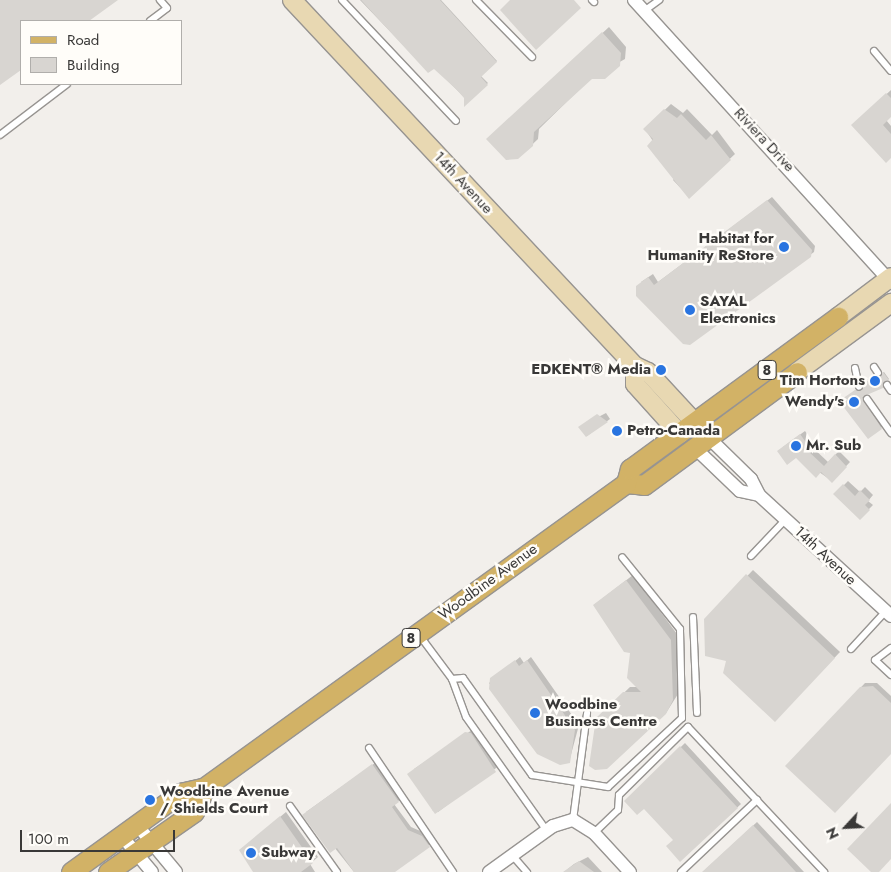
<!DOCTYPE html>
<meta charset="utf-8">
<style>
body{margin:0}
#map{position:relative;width:891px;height:872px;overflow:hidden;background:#f2efeb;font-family:Jost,sans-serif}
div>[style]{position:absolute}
.shadow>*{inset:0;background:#0003}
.building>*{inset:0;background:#d8d5d1}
.roads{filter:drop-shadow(1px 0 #979491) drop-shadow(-1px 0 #979491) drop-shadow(0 1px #979491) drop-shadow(0 -1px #979491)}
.service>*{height:6px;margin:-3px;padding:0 3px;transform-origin:3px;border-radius:3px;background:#fff}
.minor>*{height:12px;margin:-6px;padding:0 6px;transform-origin:6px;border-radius:6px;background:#fff}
.secondary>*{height:18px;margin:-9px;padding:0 9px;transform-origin:9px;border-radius:9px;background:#e8d8b2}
.primary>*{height:19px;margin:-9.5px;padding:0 9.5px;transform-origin:9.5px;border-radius:9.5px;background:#d2b266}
.dots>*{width:14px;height:14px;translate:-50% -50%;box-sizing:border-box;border:2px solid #fffdf9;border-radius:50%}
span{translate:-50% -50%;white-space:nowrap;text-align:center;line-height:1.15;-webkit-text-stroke:5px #fffdf9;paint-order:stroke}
.shield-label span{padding:1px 4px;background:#fffdf9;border:1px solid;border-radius:4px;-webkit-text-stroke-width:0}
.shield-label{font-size:14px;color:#393837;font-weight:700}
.street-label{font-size:15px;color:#393837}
.poi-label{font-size:15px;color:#393837;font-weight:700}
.right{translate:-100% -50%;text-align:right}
.left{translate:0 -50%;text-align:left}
.legend{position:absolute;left:20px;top:20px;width:162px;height:65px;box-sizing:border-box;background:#fffdf9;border:1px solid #b0aeab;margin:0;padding:6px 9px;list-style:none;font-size:15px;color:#393837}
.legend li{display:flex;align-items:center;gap:10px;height:25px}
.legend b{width:25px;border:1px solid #b0aeab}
.north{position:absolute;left:821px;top:802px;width:50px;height:50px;-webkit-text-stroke:4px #fffdf9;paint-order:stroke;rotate:245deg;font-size:14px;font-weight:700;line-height:20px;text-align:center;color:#393837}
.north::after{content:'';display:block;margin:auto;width:18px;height:22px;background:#393837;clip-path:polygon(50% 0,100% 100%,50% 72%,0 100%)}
.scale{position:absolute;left:20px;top:830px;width:155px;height:22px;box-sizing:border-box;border:2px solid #393837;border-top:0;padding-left:6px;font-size:15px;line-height:18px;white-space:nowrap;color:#393837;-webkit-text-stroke:4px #fffdf9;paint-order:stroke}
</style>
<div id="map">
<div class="shadow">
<div style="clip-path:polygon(0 0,116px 0,87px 21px,21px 21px,21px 68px,0 84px)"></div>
<div style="clip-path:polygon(360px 0,441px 0,497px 61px,481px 76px,488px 83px,465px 104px,465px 98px,434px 67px,429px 72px)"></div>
<div style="clip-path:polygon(609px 27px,626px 47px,625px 59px,591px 78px,539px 129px,538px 139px,518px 158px,493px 134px)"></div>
<div style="clip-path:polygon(891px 90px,891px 116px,886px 120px,891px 126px,891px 156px,853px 125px)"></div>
<div style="clip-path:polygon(671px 104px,683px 113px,687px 109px,712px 135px,717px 130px,735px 154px,689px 197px,673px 180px,676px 176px,645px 129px)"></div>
<div style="clip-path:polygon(772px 197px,815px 246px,814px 252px,689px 344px,641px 282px,653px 274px,658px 282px)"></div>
<div style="clip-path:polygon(884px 372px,889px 379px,862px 396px,882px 427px,868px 438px,841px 401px,857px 389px,863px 391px,866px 383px)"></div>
<div style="clip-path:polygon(606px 413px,610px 419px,587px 436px,581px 426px)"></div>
<div style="clip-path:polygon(805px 431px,814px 443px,811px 446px,828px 462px,839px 451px,850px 462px,832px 481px,783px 447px)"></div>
<div style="clip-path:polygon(848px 481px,860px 492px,865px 487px,873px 495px,868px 501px,873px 505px,860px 518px,835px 494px)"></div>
<div style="clip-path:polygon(753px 570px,840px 652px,775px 720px,727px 661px,705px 620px)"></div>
<div style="clip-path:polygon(633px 575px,677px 634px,678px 694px,666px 713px,603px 713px,630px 687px,638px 687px,631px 652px,594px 605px)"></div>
<div style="clip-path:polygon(520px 657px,524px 663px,531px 657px,579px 725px,569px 762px,538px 753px,489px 683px)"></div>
<div style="clip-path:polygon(865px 683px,877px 683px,891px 696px,891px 752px,787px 766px)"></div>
<div style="clip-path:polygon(475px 728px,500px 765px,438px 812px,433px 811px,414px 769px)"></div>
<div style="clip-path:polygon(685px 743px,741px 804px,680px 860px,674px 840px,644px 807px,625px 801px)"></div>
<div style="clip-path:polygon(375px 763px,401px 799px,394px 804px,411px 827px,425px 833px,431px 843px,393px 872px,354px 872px,306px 812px)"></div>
<div style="clip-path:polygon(286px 812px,318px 857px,310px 864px,315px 872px,254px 872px,240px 850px)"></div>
<div style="clip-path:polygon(757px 822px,804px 872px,703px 872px,706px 869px)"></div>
<div style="clip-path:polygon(588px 857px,602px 872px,564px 872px,574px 864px)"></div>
</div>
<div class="building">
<div style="clip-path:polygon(0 0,118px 0,89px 21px,21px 21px,21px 70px,0 85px)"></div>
<div style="clip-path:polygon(361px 0,440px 0,497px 62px,481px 77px,488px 85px,464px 107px,464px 98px,457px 90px,434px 69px,428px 73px)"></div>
<div style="clip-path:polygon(510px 0,574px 0,581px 8px,536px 50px,500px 10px)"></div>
<div style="clip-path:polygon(602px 32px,621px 53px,620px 66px,605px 79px,592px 79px,534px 132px,533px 146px,518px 159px,506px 160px,486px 139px)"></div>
<div style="clip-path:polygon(886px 93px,891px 98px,891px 117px,883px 125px,891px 134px,891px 158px,886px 163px,851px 125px)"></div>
<div style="clip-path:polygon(664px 109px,677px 118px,681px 114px,706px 140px,711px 135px,731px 160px,689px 199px,647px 146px,653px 139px,643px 129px)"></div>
<div style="clip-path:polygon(767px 200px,812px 250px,811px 257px,690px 345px,683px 344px,636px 296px,636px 286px,648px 277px,654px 285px)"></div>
<div style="clip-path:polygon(883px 372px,889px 380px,883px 388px,862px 397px,882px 429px,868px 439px,839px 401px,855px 390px,862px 391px,863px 384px)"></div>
<div style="clip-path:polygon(597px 414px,608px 422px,586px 437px,578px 427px)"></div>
<div style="clip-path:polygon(800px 434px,810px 448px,807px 450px,824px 466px,835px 454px,847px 467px,832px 483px,821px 472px,816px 478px,796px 458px,787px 465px,777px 451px)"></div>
<div style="clip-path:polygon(843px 484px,855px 496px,860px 490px,870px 500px,865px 505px,870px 510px,860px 520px,833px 494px)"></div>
<div style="clip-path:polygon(746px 574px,835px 658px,775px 722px,723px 673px,726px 661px,705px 656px,704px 619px)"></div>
<div style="clip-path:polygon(626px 580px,671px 640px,673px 700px,666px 714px,607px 769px,595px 770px,589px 766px,596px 718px,623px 692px,641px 692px,627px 678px,630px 653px,624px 652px,593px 605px)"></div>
<div style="clip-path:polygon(515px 660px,519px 666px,527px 660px,575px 730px,570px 763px,560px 765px,537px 754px,489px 689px,490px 678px)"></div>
<div style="clip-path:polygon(873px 686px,891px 703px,891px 754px,835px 813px,785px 766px,860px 687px)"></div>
<div style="clip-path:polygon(465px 732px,471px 733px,496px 772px,435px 814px,407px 774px)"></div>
<div style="clip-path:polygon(680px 746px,738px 808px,680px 862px,666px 846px,673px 840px,644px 809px,637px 815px,624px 801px)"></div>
<div style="clip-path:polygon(372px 764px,399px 802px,392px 807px,408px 830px,422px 836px,430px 847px,395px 872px,354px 872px,337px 848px,330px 853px,302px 815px)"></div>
<div style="clip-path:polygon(891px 803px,891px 859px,879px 872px,871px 872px,847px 849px)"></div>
<div style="clip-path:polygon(280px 816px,313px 863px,301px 872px,253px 872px,239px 850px)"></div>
<div style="clip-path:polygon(753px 825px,796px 872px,702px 872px)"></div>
<div style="clip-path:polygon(579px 861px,594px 872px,563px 872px)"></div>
</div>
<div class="roads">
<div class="service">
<div style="left:342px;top:0;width:166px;rotate:46.7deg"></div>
<div style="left:476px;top:0;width:80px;rotate:45.5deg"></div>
<div style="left:592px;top:0;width:3px;rotate:45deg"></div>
<div style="left:644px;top:11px;width:19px;rotate:-36deg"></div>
<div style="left:150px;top:21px;width:21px;rotate:-37deg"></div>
<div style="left:167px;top:8px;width:11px;rotate:-131deg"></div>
<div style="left:874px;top:51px;width:26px;rotate:50deg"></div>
<div style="left:0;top:135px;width:84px;rotate:-37.3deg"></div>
<div style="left:874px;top:367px;width:7px;rotate:56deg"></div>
<div style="left:855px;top:368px;width:19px;rotate:78deg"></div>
<div style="left:887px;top:385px;width:7px;rotate:56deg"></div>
<div style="left:867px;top:399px;width:42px;rotate:54.8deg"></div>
<div style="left:751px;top:556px;width:51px;rotate:-46.6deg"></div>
<div style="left:693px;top:617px;width:96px;rotate:87.6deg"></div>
<div style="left:420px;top:636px;width:54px;rotate:53.3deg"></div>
<div style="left:452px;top:679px;width:11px;rotate:-5deg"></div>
<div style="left:463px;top:678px;width:119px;rotate:54.6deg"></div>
<div style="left:532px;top:775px;width:77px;rotate:9deg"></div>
<div style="left:608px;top:787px;width:101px;rotate:-43deg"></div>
<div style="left:682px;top:718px;width:89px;rotate:-91.3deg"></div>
<div style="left:680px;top:629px;width:92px;rotate:-128.9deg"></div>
<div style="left:891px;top:648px;width:20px;rotate:143deg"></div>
<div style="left:875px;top:660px;width:22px;rotate:43deg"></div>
<div style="left:851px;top:649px;width:52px;rotate:-47.4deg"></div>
<div style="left:452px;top:679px;width:40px;rotate:69.8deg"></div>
<div style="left:466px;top:717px;width:140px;rotate:54.6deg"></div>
<div style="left:369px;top:748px;width:150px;rotate:55.9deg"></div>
<div style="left:290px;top:806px;width:81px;rotate:54.5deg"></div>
<div style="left:573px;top:820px;width:108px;rotate:-82.5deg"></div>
<div style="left:594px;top:833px;width:33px;rotate:-44deg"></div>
<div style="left:618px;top:810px;width:15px;rotate:-86deg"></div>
<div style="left:619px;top:795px;width:97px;rotate:-44.6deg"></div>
<div style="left:688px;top:727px;width:199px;rotate:46.8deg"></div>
<div style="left:512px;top:855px;width:23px;rotate:49deg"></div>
<div style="left:681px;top:872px;width:105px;rotate:-43.5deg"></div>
</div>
<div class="minor">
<div style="left:634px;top:0;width:382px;rotate:47.7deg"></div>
<div style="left:709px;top:438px;width:59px;rotate:44.3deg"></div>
<div style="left:751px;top:479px;width:18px;rotate:63deg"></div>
<div style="left:759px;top:495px;width:179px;rotate:42.5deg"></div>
<div style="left:695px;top:448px;width:62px;rotate:43.7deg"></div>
<div style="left:740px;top:491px;width:19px;rotate:12deg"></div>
<div style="left:137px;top:825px;width:61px;rotate:50.3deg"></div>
<div style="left:121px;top:835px;width:48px;rotate:50deg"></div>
<div style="left:489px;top:872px;width:79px;rotate:-35.7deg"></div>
<div style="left:553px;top:826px;width:21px;rotate:-17deg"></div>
<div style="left:573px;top:820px;width:25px;rotate:32deg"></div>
<div style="left:594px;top:833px;width:53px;rotate:47.3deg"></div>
</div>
<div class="secondary">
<div style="left:292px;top:0;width:502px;rotate:46.86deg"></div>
<div style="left:635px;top:366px;width:14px;rotate:25deg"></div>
<div style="left:648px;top:372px;width:90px;rotate:47.3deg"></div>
<div style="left:838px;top:317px;width:66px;rotate:-37deg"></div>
<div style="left:635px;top:366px;width:18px;rotate:90deg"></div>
<div style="left:635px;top:384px;width:67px;rotate:48deg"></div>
<div style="left:797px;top:372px;width:117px;rotate:-36.3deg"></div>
</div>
<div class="primary">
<div style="left:626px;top:483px;width:18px;rotate:6deg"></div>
<div style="left:644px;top:485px;width:190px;rotate:-36.4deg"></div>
<div style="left:71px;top:872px;width:135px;rotate:-35.9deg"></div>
<div style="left:180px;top:793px;width:26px;rotate:-13deg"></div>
<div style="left:205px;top:787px;width:519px;rotate:-35.83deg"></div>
<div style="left:626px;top:483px;width:15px;rotate:-74deg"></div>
<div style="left:630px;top:469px;width:258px;rotate:-36.2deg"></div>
<div style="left:108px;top:872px;width:105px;rotate:-34.9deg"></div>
<div style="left:194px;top:812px;width:27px;rotate:-66deg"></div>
</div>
</div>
<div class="dots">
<div style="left:784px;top:247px;background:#2974e0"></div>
<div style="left:690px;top:310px;background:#2974e0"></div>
<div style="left:661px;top:370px;background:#2974e0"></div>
<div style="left:875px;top:381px;background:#2974e0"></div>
<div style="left:854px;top:402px;background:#2974e0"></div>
<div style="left:617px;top:431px;background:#2974e0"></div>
<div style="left:796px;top:446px;background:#2974e0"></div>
<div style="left:535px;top:713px;background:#2974e0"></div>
<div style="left:150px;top:800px;background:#2974e0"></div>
<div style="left:251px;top:853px;background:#2974e0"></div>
</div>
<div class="shield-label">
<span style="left:767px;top:370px">8</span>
<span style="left:411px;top:638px">8</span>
</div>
<div class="street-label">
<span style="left:764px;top:140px;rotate:47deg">Riviera Drive</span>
<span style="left:463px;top:183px;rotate:47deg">14th Avenue</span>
<span style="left:825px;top:556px;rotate:43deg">14th Avenue</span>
<span style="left:488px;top:582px;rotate:-36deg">Woodbine Avenue</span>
</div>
<div class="poi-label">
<span class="right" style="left:774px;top:247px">Habitat for<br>Humanity ReStore</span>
<span class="left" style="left:700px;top:310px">SAYAL<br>Electronics</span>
<span class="right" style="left:651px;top:370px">EDKENT® Media</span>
<span class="right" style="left:865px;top:381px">Tim Hortons</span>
<span class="right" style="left:844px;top:402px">Wendy's</span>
<span class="left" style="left:627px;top:431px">Petro-Canada</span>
<span class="left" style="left:806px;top:446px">Mr. Sub</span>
<span class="left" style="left:545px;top:713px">Woodbine<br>Business Centre</span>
<span class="left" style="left:160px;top:800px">Woodbine Avenue<br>/ Shields Court</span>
<span class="left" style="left:261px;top:853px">Subway</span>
</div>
<ul class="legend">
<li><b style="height:6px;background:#d2b266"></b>Road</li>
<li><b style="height:14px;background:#d8d5d1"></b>Building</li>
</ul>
<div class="north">N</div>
<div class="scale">100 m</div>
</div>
